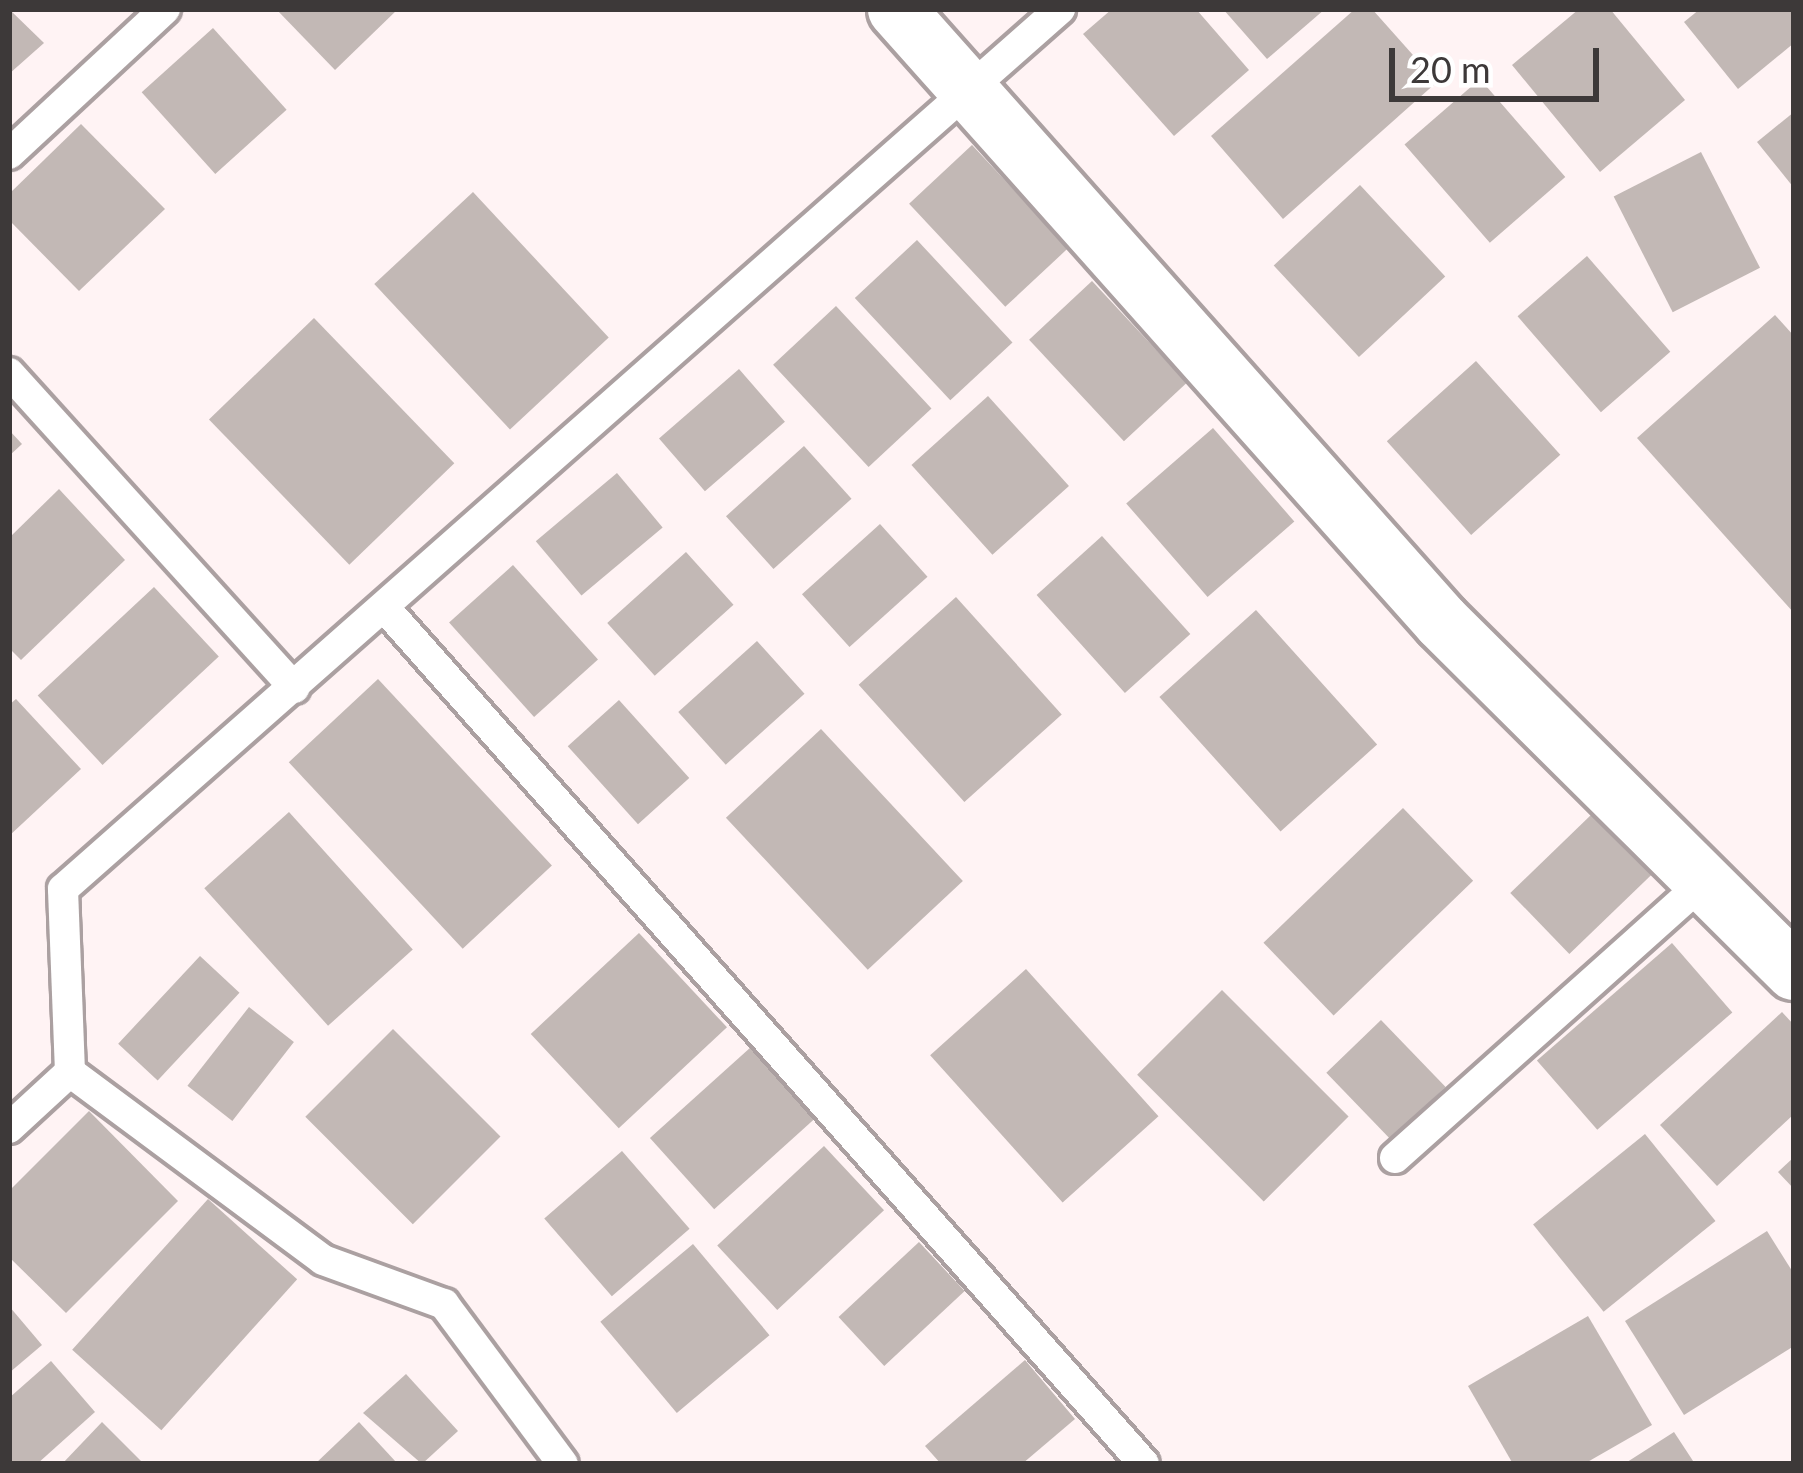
<!DOCTYPE html>
<style>
body{margin:0}
#map{position:relative;width:1803px;height:1473px;overflow:hidden;background:#fff3f4;font-family:Lato,sans-serif}
div>[style]{position:absolute}
.building>*{inset:0;background:#c2b8b5;transform-origin:0 0}
.roads{filter:drop-shadow(3px 0 #aba0a1) drop-shadow(-3px 0 #aba0a1) drop-shadow(0 3px #aba0a1) drop-shadow(0 -3px #aba0a1)}
.service>*{height:30px;margin:-15px;padding:0 15px;transform-origin:15px;border-radius:15px;background:#fff}
.minor>*{height:57px;margin:-28.5px;padding:0 28.5px;transform-origin:28.5px;border-radius:28.5px;background:#fff}
span{translate:-50% -50%;white-space:nowrap;text-align:center;line-height:1.15;-webkit-text-stroke:9px #fff;paint-order:stroke}
.frame{position:absolute;inset:0;border:12px solid #3d3939;pointer-events:none}
.scale{position:absolute;left:1389px;top:48px;width:210px;height:54px;box-sizing:border-box;border:6px solid #3d3939;border-top:0;padding-left:15px;font-size:36px;line-height:42px;white-space:nowrap;color:#3d3939;-webkit-text-stroke:9px #fff;paint-order:stroke}
</style>
<div id="map">
<div class="building">
<div style="clip-path:polygon(9px 9px,44px 43px,9px 74px)"></div>
<div style="clip-path:polygon(276px 9px,398px 9px,335px 70px)"></div>
<div style="clip-path:polygon(1112px 9px,1196px 9px,1249px 70px,1174px 136px,1083px 34px)"></div>
<div style="clip-path:polygon(1223px 9px,1325px 9px,1267px 59px)"></div>
<div style="clip-path:polygon(1355px 9px,1372px 9px,1437px 82px,1283px 219px,1211px 136px)"></div>
<div style="clip-path:polygon(1579px 9px,1610px 9px,1685px 100px,1600px 172px,1512px 65px)"></div>
<div style="clip-path:polygon(1700px 9px,1794px 9px,1794px 43px,1738px 89px,1684px 22px)"></div>
<div style="left:213px;top:28px;width:110px;height:96px;rotate:48deg"></div>
<div style="left:1480px;top:79px;width:130px;height:100px;rotate:49deg"></div>
<div style="clip-path:polygon(1794px 112px,1794px 188px,1757px 142px)"></div>
<div style="clip-path:polygon(81px 124px,165px 209px,79px 291px,9px 220px,9px 194px)"></div>
<div style="left:972px;top:145px;width:141px;height:86px;rotate:47deg"></div>
<div style="left:1701px;top:152px;width:130px;height:98px;rotate:63deg"></div>
<div style="left:1360px;top:185px;width:125px;height:118px;rotate:47deg"></div>
<div style="left:473px;top:192px;width:199px;height:135px;rotate:47deg"></div>
<div style="left:917px;top:240px;width:140px;height:85px;rotate:47deg"></div>
<div style="left:1587px;top:256px;width:127px;height:92px;rotate:49deg"></div>
<div style="left:1092px;top:281px;width:139px;height:86px;rotate:47deg"></div>
<div style="left:836px;top:306px;width:140px;height:86px;rotate:47deg"></div>
<div style="clip-path:polygon(1775px 315px,1794px 336px,1794px 613px,1637px 438px)"></div>
<div style="left:314px;top:318px;width:202px;height:146px;rotate:46deg"></div>
<div style="left:1476px;top:361px;width:126px;height:120px;rotate:48deg"></div>
<div style="left:739px;top:369px;width:70px;height:106px;rotate:49deg"></div>
<div style="left:988px;top:396px;width:121px;height:103px;rotate:48deg"></div>
<div style="left:1213px;top:428px;width:124px;height:115px;rotate:49deg"></div>
<div style="clip-path:polygon(9px 430px,22px 444px,9px 456px)"></div>
<div style="left:804px;top:446px;width:71px;height:105px;rotate:48deg"></div>
<div style="left:617px;top:473px;width:71px;height:106px;rotate:50deg"></div>
<div style="clip-path:polygon(59px 489px,125px 560px,21px 660px,9px 648px,9px 538px)"></div>
<div style="left:880px;top:524px;width:71px;height:105px;rotate:48deg"></div>
<div style="left:1102px;top:536px;width:132px;height:88px;rotate:48deg"></div>
<div style="left:686px;top:552px;width:71px;height:106px;rotate:48deg"></div>
<div style="left:513px;top:565px;width:127px;height:86px;rotate:48deg"></div>
<div style="left:154px;top:587px;width:95px;height:159px;rotate:47deg"></div>
<div style="left:956px;top:597px;width:158px;height:131px;rotate:48deg"></div>
<div style="left:1256px;top:610px;width:181px;height:130px;rotate:48deg"></div>
<div style="left:757px;top:641px;width:71px;height:106px;rotate:48deg"></div>
<div style="left:378px;top:679px;width:255px;height:122px;rotate:47deg"></div>
<div style="clip-path:polygon(16px 699px,81px 769px,9px 836px,9px 705px)"></div>
<div style="left:619px;top:700px;width:105px;height:69px;rotate:48deg"></div>
<div style="left:821px;top:729px;width:208px;height:130px;rotate:47deg"></div>
<div style="left:1403px;top:808px;width:101px;height:194px;rotate:46deg"></div>
<div style="left:289px;top:812px;width:185px;height:114px;rotate:48deg"></div>
<div style="left:1593px;top:813px;width:85px;height:115px;rotate:46deg"></div>
<div style="left:639px;top:933px;width:129px;height:148px;rotate:47deg"></div>
<div style="left:1672px;top:943px;width:92px;height:179px;rotate:49deg"></div>
<div style="left:200px;top:956px;width:54px;height:120px;rotate:43deg"></div>
<div style="left:1026px;top:969px;width:198px;height:129px;rotate:48deg"></div>
<div style="left:1222px;top:990px;width:179px;height:120px;rotate:45deg"></div>
<div style="left:249px;top:1007px;width:57px;height:100px;rotate:38deg"></div>
<div style="clip-path:polygon(1782px 1012px,1794px 1025px,1794px 1114px,1717px 1186px,1660px 1125px)"></div>
<div style="left:1381px;top:1020px;width:93px;height:76px;rotate:46deg"></div>
<div style="left:393px;top:1029px;width:152px;height:124px;rotate:45deg"></div>
<div style="left:751px;top:1047px;width:96px;height:136px;rotate:48deg"></div>
<div style="clip-path:polygon(89px 1111px,178px 1201px,66px 1313px,9px 1257px,9px 1191px)"></div>
<div style="left:1645px;top:1134px;width:112px;height:144px;rotate:51deg"></div>
<div style="left:824px;top:1146px;width:88px;height:146px;rotate:47deg"></div>
<div style="left:622px;top:1151px;width:103px;height:103px;rotate:49deg"></div>
<div style="clip-path:polygon(1794px 1157px,1794px 1189px,1778px 1172px)"></div>
<div style="left:208px;top:1199px;width:120px;height:203px;rotate:42deg"></div>
<div style="clip-path:polygon(1767px 1231px,1794px 1274px,1794px 1346px,1684px 1415px,1625px 1321px)"></div>
<div style="left:919px;top:1242px;width:67px;height:110px;rotate:47deg"></div>
<div style="left:693px;top:1244px;width:119px;height:121px;rotate:50deg"></div>
<div style="clip-path:polygon(9px 1306px,42px 1345px,9px 1373px)"></div>
<div style="clip-path:polygon(1588px 1316px,1652px 1425px,1584px 1464px,1513px 1464px,1468px 1386px)"></div>
<div style="clip-path:polygon(1025px 1360px,1075px 1419px,1022px 1464px,941px 1464px,925px 1446px)"></div>
<div style="clip-path:polygon(51px 1361px,95px 1412px,37px 1464px,9px 1464px,9px 1398px)"></div>
<div style="clip-path:polygon(406px 1374px,458px 1431px,422px 1464px,363px 1413px)"></div>
<div style="clip-path:polygon(102px 1422px,141px 1461px,62px 1464px)"></div>
<div style="clip-path:polygon(359px 1422px,396px 1462px,315px 1464px)"></div>
<div style="clip-path:polygon(1674px 1432px,1695px 1464px,1624px 1464px)"></div>
</div>
<div class="roads">
<div class="service">
<div style="left:9px;top:154px;width:213px;rotate:-42.9deg"></div>
<div style="left:9px;top:373px;width:425px;rotate:47.8deg"></div>
<div style="left:384px;top:607px;width:1145px;rotate:48.43deg"></div>
<div style="left:70px;top:1072px;width:315px;rotate:36.6deg"></div>
<div style="left:323px;top:1260px;width:129px;rotate:20deg"></div>
<div style="left:444px;top:1304px;width:199px;rotate:53.4deg"></div>
<div style="left:9px;top:1128px;width:83px;rotate:-42.6deg"></div>
<div style="left:70px;top:1072px;width:183px;rotate:-92.2deg"></div>
<div style="left:63px;top:889px;width:1330px;rotate:-41.43deg"></div>
<div style="left:1395px;top:1158px;width:414px;rotate:-41.8deg"></div>
</div>
<div class="minor">
<div style="left:896px;top:9px;width:819px;rotate:48.31deg"></div>
<div style="left:1441px;top:621px;width:497px;rotate:44.8deg"></div>
</div>
</div>
<div class="frame"></div>
<div class="scale">20 m</div>
</div>
